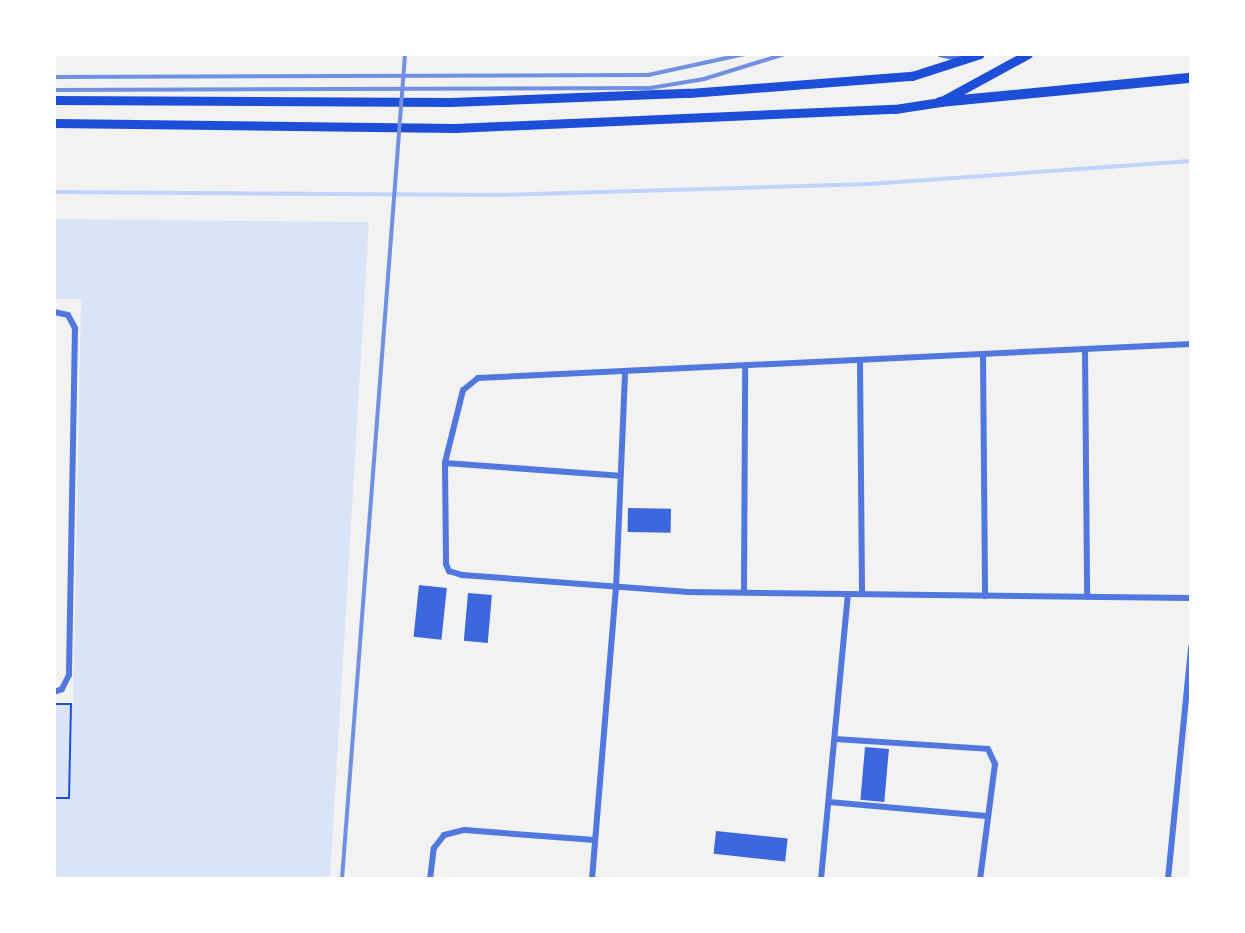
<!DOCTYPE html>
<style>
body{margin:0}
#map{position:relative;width:1245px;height:933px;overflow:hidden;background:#f2f2f2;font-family:Arial,sans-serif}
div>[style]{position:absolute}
.green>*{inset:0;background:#dbe4f7}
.stream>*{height:4px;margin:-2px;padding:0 2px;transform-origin:2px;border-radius:2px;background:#bfd3fe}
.building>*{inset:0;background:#3d67dc;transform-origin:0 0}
.path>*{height:2px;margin:-1px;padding:0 1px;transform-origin:1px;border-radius:1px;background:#1d4ed8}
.minor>*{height:6px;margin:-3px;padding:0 3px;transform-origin:3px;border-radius:3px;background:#5277de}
.secondary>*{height:9px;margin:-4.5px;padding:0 4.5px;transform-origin:4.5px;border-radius:4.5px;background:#1d4ed8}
.primary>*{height:10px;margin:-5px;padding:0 5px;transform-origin:5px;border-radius:5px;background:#1d4ed8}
.rail>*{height:4px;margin:-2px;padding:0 2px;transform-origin:2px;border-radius:2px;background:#7290e2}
span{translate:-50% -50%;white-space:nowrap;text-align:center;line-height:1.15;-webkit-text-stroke:8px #fff;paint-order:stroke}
.frame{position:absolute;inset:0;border:56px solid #fff;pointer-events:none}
</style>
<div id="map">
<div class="green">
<div style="clip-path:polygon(54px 219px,369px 222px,330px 879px,54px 879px,54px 703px,73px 703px,81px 299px,54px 299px)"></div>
</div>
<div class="stream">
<div style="left:54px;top:192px;width:445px;rotate:0.4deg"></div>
<div style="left:499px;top:195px;width:371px;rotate:-1.7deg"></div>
<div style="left:870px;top:184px;width:322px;rotate:-4.1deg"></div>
</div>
<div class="building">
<div style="left:628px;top:508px;width:43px;height:24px;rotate:1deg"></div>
<div style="left:419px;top:585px;width:28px;height:52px;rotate:6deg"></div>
<div style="left:468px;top:593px;width:24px;height:48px;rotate:5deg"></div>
<div style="left:865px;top:747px;width:24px;height:53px;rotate:5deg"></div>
<div style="left:716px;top:831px;width:72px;height:23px;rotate:6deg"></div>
</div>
<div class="path">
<div style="left:54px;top:704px;width:17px"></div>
<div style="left:71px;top:704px;width:94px;rotate:91.2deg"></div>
<div style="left:69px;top:798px;width:15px;rotate:180deg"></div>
</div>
<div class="minor">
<div style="left:940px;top:54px;width:22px;rotate:13deg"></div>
<div style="left:54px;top:312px;width:14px;rotate:12deg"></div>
<div style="left:68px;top:315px;width:15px;rotate:62deg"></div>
<div style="left:75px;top:328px;width:347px;rotate:91deg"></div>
<div style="left:69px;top:675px;width:16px;rotate:117deg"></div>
<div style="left:62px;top:689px;width:9px;rotate:159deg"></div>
<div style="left:1191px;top:344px;width:714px;rotate:177.27deg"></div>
<div style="left:478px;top:378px;width:19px;rotate:141deg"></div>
<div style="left:463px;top:390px;width:75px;rotate:103.9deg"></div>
<div style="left:445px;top:463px;width:101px;rotate:89.4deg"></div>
<div style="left:446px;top:564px;width:8px;rotate:67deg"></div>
<div style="left:449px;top:571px;width:14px;rotate:17deg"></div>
<div style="left:462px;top:575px;width:227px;rotate:4.3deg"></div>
<div style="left:688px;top:592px;width:503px;rotate:0.68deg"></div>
<div style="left:1085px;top:350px;width:247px;rotate:89.5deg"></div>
<div style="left:983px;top:356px;width:240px;rotate:89.5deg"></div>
<div style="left:860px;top:362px;width:232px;rotate:89.5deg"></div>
<div style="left:445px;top:463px;width:175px;rotate:4.2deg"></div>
<div style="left:744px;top:592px;width:224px;rotate:-89.7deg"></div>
<div style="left:835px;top:739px;width:153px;rotate:3.7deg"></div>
<div style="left:988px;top:749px;width:17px;rotate:65deg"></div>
<div style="left:995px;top:764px;width:116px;rotate:97.4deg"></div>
<div style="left:829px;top:802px;width:158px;rotate:5.1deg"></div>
<div style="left:430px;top:879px;width:31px;rotate:-83deg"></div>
<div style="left:434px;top:848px;width:16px;rotate:-52deg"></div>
<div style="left:444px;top:835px;width:21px;rotate:-14deg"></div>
<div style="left:464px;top:830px;width:131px;rotate:4.4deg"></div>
<div style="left:592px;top:879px;width:291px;rotate:-85.3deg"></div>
<div style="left:616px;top:589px;width:214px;rotate:-87.6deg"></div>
<div style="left:821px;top:879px;width:286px;rotate:-84.6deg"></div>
<div style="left:1168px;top:879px;width:233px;rotate:-84.3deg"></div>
</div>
<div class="secondary">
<div style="left:54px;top:100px;width:396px;rotate:0.3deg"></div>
<div style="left:450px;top:102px;width:239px;rotate:-2.2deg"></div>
<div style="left:689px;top:93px;width:224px;rotate:-4.4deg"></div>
<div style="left:912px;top:76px;width:71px;rotate:-17.9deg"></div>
<div style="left:54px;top:123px;width:401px;rotate:0.7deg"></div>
<div style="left:455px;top:128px;width:440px;rotate:-2.5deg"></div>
<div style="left:895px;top:109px;width:46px;rotate:-8.8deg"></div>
<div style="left:940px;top:102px;width:100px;rotate:-28.6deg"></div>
</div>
<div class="primary">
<div style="left:940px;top:102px;width:252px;rotate:-5.5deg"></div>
</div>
<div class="rail">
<div style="left:54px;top:77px;width:594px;rotate:-0.19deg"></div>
<div style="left:648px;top:75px;width:99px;rotate:-12.2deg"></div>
<div style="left:54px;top:90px;width:596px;rotate:-0.19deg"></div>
<div style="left:650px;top:88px;width:55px;rotate:-9.5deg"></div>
<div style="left:704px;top:79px;width:85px;rotate:-17.2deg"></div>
<div style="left:342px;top:879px;width:827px;rotate:-85.63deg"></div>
</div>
<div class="frame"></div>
</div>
